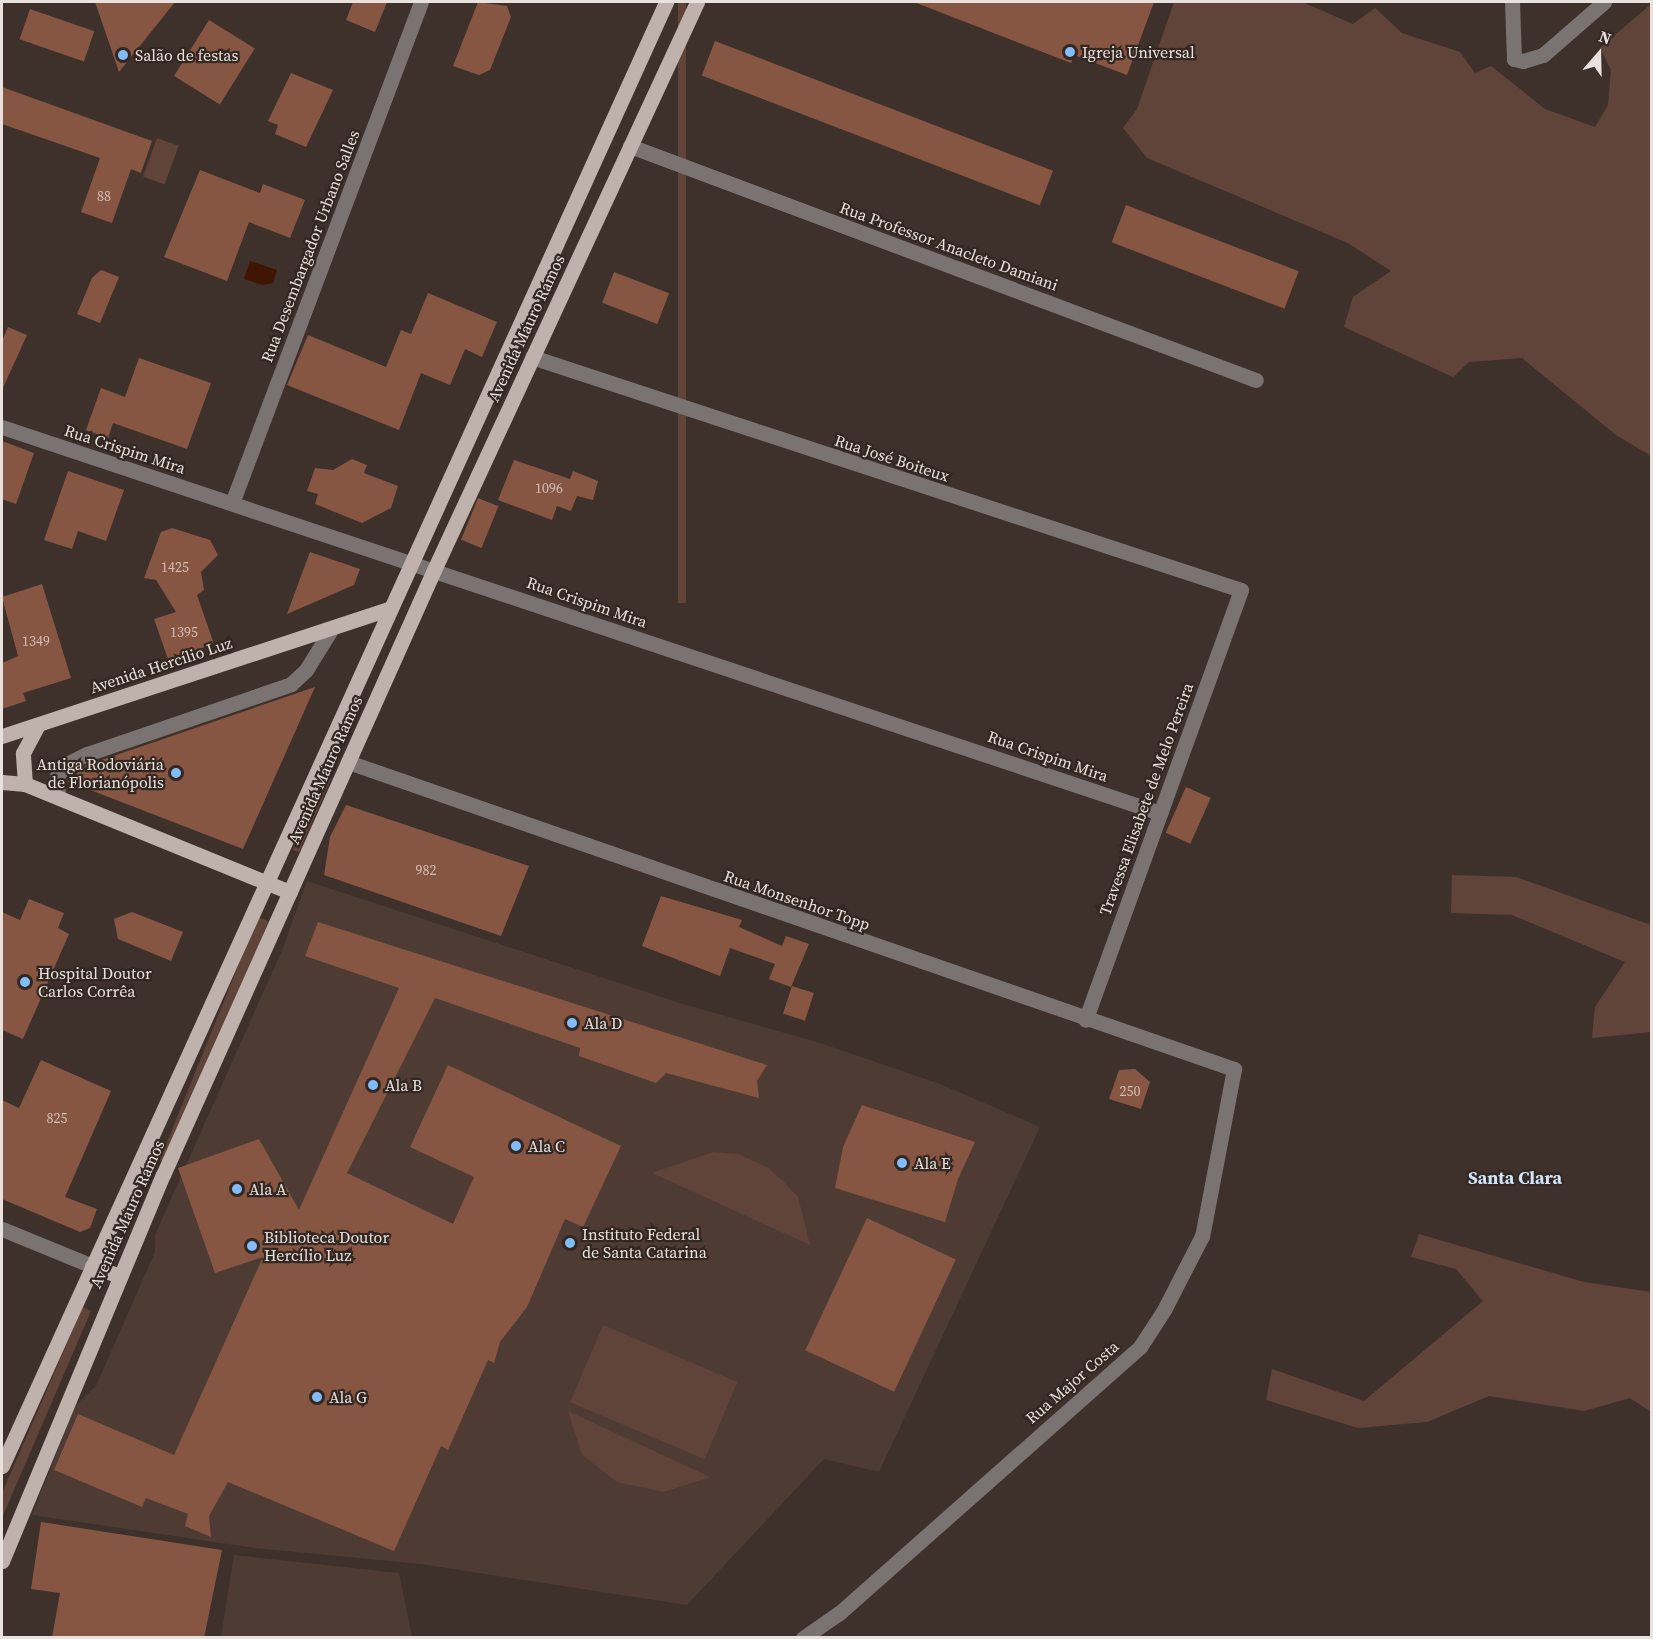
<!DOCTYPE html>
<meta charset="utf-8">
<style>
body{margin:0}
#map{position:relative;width:1653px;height:1639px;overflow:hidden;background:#3e312c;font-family:"Source Serif 4",serif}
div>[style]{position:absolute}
.built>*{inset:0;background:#4e3b34}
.green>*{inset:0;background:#614439;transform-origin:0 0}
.water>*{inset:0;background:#401503}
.building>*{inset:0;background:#875642;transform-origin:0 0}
.minor>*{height:15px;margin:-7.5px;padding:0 7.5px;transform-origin:7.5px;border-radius:7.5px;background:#7a7371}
.major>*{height:15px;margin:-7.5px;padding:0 7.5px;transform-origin:7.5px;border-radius:7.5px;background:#bfb1ac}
.dots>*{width:16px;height:16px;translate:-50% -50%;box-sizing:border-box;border:3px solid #332722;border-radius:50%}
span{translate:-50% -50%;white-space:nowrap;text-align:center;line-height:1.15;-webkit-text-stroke:4.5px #332722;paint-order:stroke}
.number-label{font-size:14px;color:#d0beb7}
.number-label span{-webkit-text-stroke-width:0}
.poi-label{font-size:16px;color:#e9e1de}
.left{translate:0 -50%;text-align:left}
.right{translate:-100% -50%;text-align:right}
.street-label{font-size:16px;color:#e9e1de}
.neighbourhood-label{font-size:18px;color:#d1e6fe;font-weight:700}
.frame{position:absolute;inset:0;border:3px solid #e9e1de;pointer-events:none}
.north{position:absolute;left:1569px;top:24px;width:60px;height:60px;-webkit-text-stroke:4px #332722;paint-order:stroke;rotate:20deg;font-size:16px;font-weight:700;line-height:24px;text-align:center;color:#e9e1de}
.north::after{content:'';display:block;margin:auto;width:21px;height:27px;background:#e9e1de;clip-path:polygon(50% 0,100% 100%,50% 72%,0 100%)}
</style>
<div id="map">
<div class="built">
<div style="clip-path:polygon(307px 881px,683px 1004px,817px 1042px,940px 1084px,1040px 1127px,879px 1472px,824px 1459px,687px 1605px,421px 1564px,255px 1548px,32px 1515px,75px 1406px,96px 1386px,155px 1252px,155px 1235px,283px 948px)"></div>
<div style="clip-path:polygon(234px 1555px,399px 1573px,412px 1637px,221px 1637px)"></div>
</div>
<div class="green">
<div style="left:678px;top:2px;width:8px;height:601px"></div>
<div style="clip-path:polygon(1174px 2px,1302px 2px,1353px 24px,1375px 8px,1402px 33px,1460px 52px,1475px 73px,1491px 66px,1545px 109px,1595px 127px,1608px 105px,1611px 70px,1600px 48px,1651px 4px,1651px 456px,1616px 435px,1522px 358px,1469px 362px,1453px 377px,1344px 327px,1353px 297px,1391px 271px,1348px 243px,1147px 158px,1123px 128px,1137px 109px)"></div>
<div style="left:157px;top:138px;width:23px;height:41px;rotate:20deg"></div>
<div style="clip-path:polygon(326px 777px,331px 779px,299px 852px,293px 850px)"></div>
<div style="clip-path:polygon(1452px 875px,1516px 877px,1651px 925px,1651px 1032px,1592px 1038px,1595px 1007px,1625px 962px,1512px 915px,1451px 913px)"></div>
<div style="left:258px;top:917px;width:11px;height:262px;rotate:22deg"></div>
<div style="clip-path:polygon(713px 1152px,738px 1154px,767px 1167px,783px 1181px,798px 1197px,810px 1245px,652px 1173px)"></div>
<div style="clip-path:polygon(1419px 1234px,1584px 1282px,1651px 1292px,1651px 1412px,1630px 1398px,1584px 1411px,1489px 1396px,1427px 1422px,1358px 1428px,1266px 1400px,1272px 1369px,1364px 1401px,1483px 1301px,1456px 1269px,1411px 1257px)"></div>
<div style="clip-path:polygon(83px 1307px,91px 1311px,2px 1518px,2px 1493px)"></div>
<div style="left:603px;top:1325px;width:146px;height:84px;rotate:23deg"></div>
<div style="clip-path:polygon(568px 1411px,710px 1477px,664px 1492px,617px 1482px,582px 1455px)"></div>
</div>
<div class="water">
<div style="clip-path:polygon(250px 261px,277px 270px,273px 283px,263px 285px,244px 279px)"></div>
</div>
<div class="building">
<div style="clip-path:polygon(95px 2px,175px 2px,119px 72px)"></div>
<div style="clip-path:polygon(353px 2px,387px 2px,375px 32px,346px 20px)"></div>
<div style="clip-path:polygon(478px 2px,507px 6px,511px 17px,490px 70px,479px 75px,453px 66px)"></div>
<div style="clip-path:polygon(914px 2px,1154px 2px,1127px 75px,1074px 55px,1071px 63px)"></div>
<div style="left:30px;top:9px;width:68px;height:32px;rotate:19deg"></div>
<div style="left:209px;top:20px;width:54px;height:66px;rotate:32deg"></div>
<div style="left:715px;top:41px;width:362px;height:37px;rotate:21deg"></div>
<div style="clip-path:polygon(291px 73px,333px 90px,306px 147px,275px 134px,278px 125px,268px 121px)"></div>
<div style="clip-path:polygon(2px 87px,152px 141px,141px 173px,131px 169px,112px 223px,81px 212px,100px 158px,2px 124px)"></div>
<div style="clip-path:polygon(200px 170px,260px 193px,263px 184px,305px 200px,290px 238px,249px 222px,227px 281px,164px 257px)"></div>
<div style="left:1126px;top:205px;width:185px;height:40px;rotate:21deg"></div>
<div style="clip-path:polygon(101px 270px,119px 277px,100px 323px,77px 314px,92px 278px)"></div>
<div style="left:614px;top:272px;width:59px;height:33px;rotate:21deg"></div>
<div style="clip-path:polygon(428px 293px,497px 322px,482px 357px,465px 349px,450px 385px,421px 373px,399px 430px,287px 385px,308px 335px,386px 367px,401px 330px,411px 334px)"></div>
<div style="clip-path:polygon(8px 327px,27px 335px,2px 390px,2px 341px)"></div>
<div style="clip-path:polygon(139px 358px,211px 383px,187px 449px,113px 423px,108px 438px,86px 430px,101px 388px,125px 397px)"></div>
<div style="clip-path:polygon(2px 441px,34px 453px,16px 504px,2px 499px)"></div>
<div style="clip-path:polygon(352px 459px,367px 465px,364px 473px,398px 486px,391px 508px,362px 523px,315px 504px,318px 494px,307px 491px,315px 468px,333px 470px)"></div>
<div style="clip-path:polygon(514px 460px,570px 479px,573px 471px,598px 481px,593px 500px,577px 496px,571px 511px,557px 506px,552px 520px,498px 500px)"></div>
<div style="clip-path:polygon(68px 471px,124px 490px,106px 541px,78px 531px,72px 549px,44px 540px)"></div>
<div style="left:478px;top:498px;width:22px;height:45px;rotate:22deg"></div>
<div style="clip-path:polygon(172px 528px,210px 540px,218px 555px,201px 572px,204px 590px,197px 595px,214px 644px,168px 659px,154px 619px,176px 612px,156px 580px,144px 578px,161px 532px)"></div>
<div style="clip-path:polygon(310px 552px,360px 569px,354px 585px,287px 614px)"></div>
<div style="clip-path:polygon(42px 584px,71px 678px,23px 693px,26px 701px,2px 709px,2px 663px,18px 656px,2px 597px)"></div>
<div style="clip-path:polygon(315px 687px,243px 849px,67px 781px,87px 765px)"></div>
<div style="left:1186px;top:787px;width:27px;height:50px;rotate:24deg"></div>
<div style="clip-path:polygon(346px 805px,529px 866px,501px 936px,324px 875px,330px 837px)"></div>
<div style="clip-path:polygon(661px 896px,742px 920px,739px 927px,782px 946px,786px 936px,809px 944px,791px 987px,769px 979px,775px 964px,730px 948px,720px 976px,642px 946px)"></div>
<div style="clip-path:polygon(29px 899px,64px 913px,58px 928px,69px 934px,23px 1039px,2px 1030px,2px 912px,20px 920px)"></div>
<div style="clip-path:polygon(132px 912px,183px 932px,171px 961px,118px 939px,114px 919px)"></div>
<div style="clip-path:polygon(318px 922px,767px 1065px,757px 1081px,759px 1098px,666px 1073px,656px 1083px,579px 1056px,580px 1048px,435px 998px,347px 1173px,453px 1224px,474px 1177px,410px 1147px,448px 1065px,621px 1146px,583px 1227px,565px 1219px,527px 1307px,500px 1342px,494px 1363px,488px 1360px,448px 1450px,441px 1446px,394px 1551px,228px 1482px,209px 1516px,211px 1537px,185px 1526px,188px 1514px,146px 1498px,142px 1507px,54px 1470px,78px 1414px,174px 1455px,263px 1257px,215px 1273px,178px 1168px,259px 1139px,299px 1210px,399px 988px,305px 956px)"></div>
<div style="left:792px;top:986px;width:23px;height:29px;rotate:18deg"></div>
<div style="clip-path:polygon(41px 1060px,111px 1091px,65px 1197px,97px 1209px,90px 1228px,80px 1232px,2px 1199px,2px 1100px,19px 1108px)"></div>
<div style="clip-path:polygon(1135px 1069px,1150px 1082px,1141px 1109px,1109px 1099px,1119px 1070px)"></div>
<div style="clip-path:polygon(862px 1105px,975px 1142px,958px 1179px,945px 1222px,835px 1188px,843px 1147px)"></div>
<div style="left:867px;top:1218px;width:98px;height:146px;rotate:25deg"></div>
<div style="clip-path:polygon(41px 1522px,222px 1550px,204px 1638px,52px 1638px,60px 1593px,31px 1589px)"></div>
</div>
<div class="minor">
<div style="left:1512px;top:2px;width:57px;rotate:88deg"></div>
<div style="left:1514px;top:59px;width:9px;rotate:13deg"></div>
<div style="left:1523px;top:61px;width:21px;rotate:-17deg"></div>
<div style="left:1543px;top:55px;width:81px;rotate:-41deg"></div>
<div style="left:630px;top:146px;width:668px;rotate:20.5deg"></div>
<div style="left:532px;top:357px;width:746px;rotate:18.19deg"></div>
<div style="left:1241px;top:590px;width:457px;rotate:109.9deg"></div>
<div style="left:2px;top:427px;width:1221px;rotate:18.43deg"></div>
<div style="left:232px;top:503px;width:535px;rotate:-69.33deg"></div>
<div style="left:348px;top:762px;width:938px;rotate:19.11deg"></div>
<div style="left:1234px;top:1069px;width:170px;rotate:100.8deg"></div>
<div style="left:1202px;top:1236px;width:83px;rotate:117.2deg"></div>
<div style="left:1164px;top:1310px;width:44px;rotate:123deg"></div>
<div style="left:1140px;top:1347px;width:402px;rotate:138.5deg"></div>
<div style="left:839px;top:1613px;width:44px;rotate:145.2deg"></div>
<div style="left:58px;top:797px;width:21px;rotate:-93deg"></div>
<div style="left:57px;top:776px;width:14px;rotate:-54deg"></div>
<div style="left:65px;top:765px;width:25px;rotate:-27deg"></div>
<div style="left:87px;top:754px;width:216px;rotate:-18.9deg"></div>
<div style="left:291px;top:684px;width:21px;rotate:-43deg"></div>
<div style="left:306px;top:670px;width:49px;rotate:-58.2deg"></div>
<div style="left:2px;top:1229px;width:97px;rotate:22.3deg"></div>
</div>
<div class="major">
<div style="left:2px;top:736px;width:407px;rotate:-18.2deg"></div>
<div style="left:2px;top:782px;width:23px;rotate:5deg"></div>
<div style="left:25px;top:784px;width:286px;rotate:22.2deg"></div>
<div style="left:25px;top:784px;width:31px;rotate:-94deg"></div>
<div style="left:23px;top:753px;width:32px;rotate:-62deg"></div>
<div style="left:92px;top:1266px;width:29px;rotate:20deg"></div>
<div style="left:2px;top:1466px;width:1608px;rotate:-65.6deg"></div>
<div style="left:2px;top:1561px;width:418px;rotate:-67.4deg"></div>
<div style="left:163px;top:1175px;width:663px;rotate:-65.87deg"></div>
<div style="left:434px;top:570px;width:626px;rotate:-65.15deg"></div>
</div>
<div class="dots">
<div style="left:1070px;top:52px;background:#83bcfb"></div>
<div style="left:123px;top:55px;background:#83bcfb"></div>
<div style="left:176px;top:773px;background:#83bcfb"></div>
<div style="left:25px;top:982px;background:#83bcfb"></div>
<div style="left:572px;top:1023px;background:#83bcfb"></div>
<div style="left:373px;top:1085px;background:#83bcfb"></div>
<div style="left:516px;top:1146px;background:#83bcfb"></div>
<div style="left:902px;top:1163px;background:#83bcfb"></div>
<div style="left:237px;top:1189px;background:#83bcfb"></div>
<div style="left:570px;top:1243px;background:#83bcfb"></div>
<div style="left:252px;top:1246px;background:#83bcfb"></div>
<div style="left:317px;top:1397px;background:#83bcfb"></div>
</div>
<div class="number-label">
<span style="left:104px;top:196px">88</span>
<span style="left:549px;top:488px">1096</span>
<span style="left:175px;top:567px">1425</span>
<span style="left:184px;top:632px">1395</span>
<span style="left:36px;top:641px">1349</span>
<span style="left:426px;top:870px">982</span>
<span style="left:1130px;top:1091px">250</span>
<span style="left:57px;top:1118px">825</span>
</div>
<div class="poi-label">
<span class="left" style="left:1082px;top:52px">Igreja Universal</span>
<span class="left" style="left:135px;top:55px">Salão de festas</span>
<span class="right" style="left:164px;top:773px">Antiga Rodoviária<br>de Florianópolis</span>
<span class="left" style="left:38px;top:982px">Hospital Doutor<br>Carlos Corrêa</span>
<span class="left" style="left:584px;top:1023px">Ala D</span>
<span class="left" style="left:385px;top:1085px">Ala B</span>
<span class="left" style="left:528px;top:1146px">Ala C</span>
<span class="left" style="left:914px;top:1163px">Ala E</span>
<span class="left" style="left:249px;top:1189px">Ala A</span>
<span class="left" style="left:582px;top:1243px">Instituto Federal<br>de Santa Catarina</span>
<span class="left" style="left:264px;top:1246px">Biblioteca Doutor<br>Hercílio Luz</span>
<span class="left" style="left:329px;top:1397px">Ala G</span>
</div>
<div class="street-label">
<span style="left:310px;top:246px;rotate:-69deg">Rua Desembargador Urbano Salles</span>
<span style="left:949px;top:246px;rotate:20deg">Rua Professor Anacleto Damiani</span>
<span style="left:526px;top:328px;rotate:-65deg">Avenida Mauro Ramos</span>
<span style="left:125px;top:449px;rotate:18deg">Rua Crispim Mira</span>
<span style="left:892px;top:458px;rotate:18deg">Rua José Boiteux</span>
<span style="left:587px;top:602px;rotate:19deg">Rua Crispim Mira</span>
<span style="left:161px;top:665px;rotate:-18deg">Avenida Hercílio Luz</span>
<span style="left:1048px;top:756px;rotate:19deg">Rua Crispim Mira</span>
<span style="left:325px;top:770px;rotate:-66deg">Avenida Mauro Ramos</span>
<span style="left:1146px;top:799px;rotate:-70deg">Travessa Elisabete de Melo Pereira</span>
<span style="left:797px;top:900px;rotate:19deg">Rua Monsenhor Topp</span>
<span style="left:127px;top:1214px;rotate:-66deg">Avenida Mauro Ramos</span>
<span style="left:1072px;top:1382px;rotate:-41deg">Rua Major Costa</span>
</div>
<div class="neighbourhood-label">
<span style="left:1515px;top:1178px">Santa Clara</span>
</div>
<div class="frame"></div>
<div class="north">N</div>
</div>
